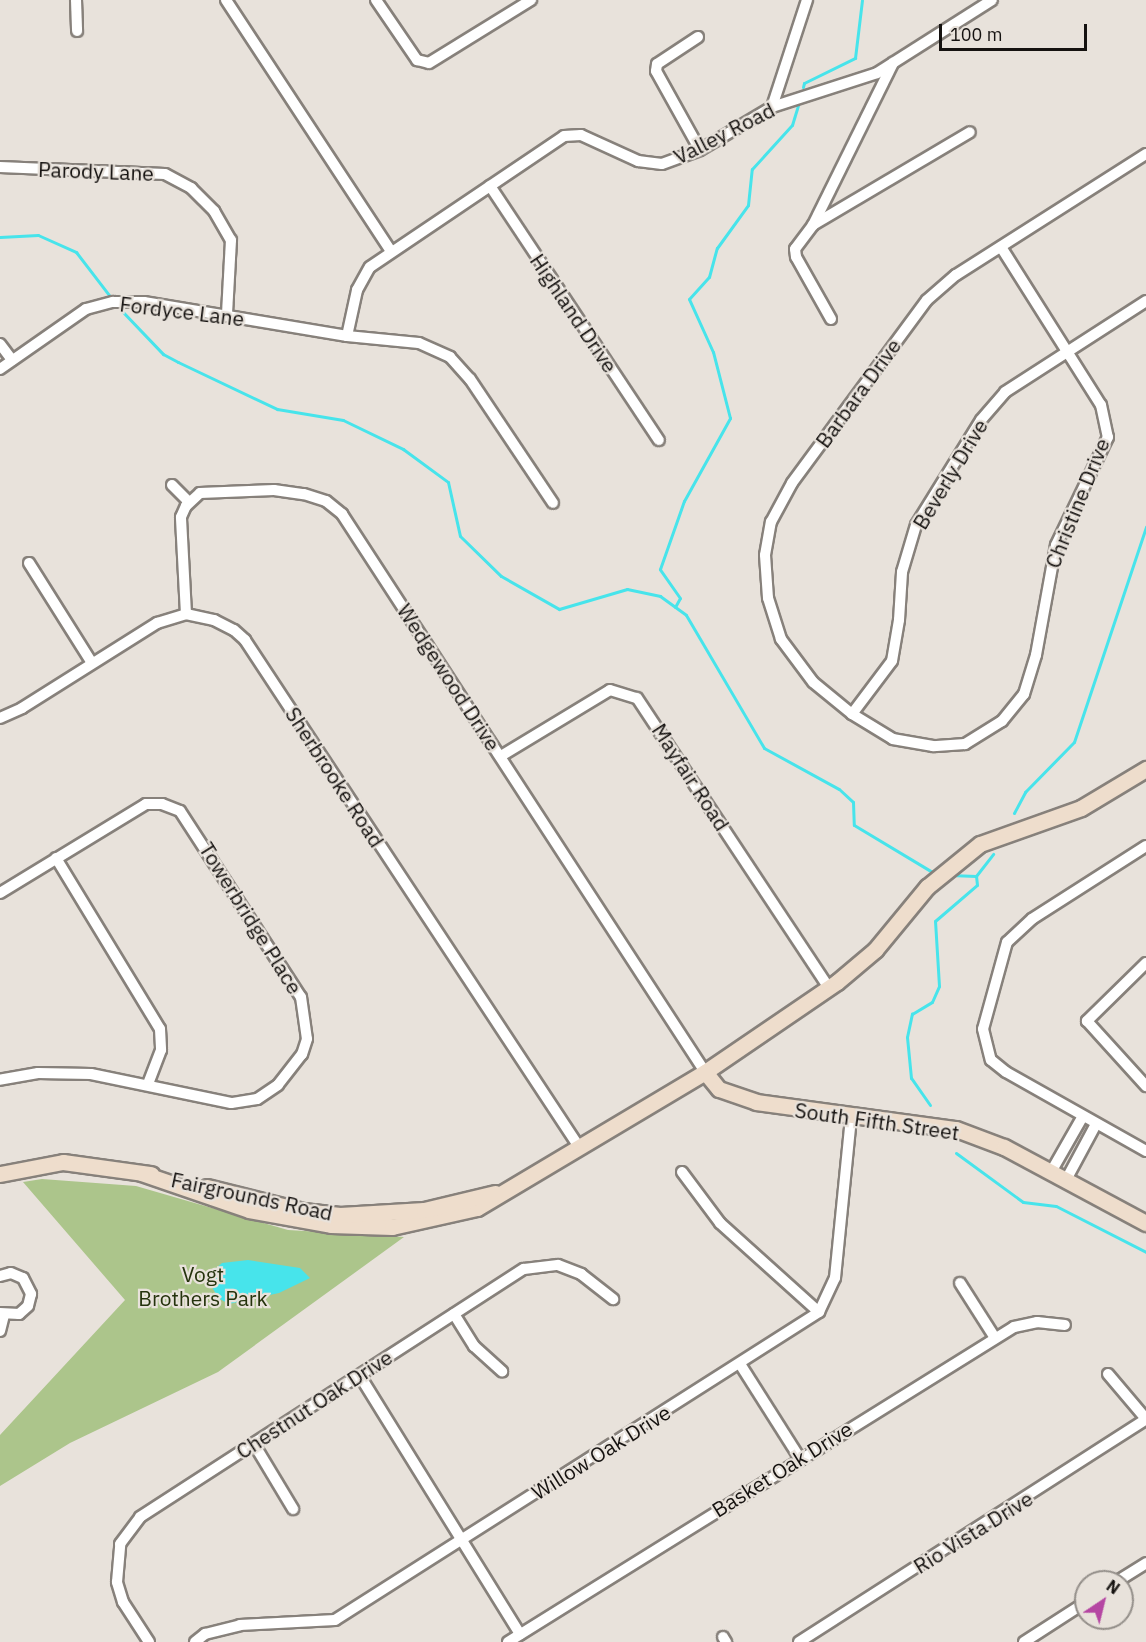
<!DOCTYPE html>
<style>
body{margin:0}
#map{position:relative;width:1146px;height:1642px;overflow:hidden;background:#e8e2db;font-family:"IBM Plex Sans",sans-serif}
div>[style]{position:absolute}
.green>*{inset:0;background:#acc58b}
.water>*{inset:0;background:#47e4eb}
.stream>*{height:3px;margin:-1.5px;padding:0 1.5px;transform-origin:1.5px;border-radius:1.5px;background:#47e4eb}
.roads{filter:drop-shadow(2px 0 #87817b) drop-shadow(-2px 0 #87817b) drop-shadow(0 2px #87817b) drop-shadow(0 -2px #87817b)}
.street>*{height:10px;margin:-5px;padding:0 5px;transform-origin:5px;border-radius:5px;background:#fff}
.secondary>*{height:15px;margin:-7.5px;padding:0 7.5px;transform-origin:7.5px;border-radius:7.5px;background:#edc}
span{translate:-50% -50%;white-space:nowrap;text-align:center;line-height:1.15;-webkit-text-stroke:4.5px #e8e2db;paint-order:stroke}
.street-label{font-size:21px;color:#151210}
.park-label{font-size:21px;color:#25330d}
.north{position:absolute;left:1074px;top:1570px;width:60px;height:60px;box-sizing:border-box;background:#e8e2db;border:2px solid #948f8a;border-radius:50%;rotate:35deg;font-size:16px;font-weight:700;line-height:24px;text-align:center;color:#151210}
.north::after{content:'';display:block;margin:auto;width:21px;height:27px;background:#b546a3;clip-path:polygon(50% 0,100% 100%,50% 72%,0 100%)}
.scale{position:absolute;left:939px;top:24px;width:148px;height:27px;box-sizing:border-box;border:3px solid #151210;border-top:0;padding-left:8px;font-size:18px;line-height:21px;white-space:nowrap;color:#151210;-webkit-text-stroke:4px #e8e2db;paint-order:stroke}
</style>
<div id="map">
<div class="green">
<div style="clip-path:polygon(42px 1179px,136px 1186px,288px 1230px,404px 1237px,218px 1372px,70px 1443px,0 1486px,0 1435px,125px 1300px,23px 1182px)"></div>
</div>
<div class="water">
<div style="clip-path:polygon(248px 1260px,300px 1268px,310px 1278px,279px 1293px,229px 1304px,218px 1298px,209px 1281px,212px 1272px,222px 1263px)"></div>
</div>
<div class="stream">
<div style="left:803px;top:87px;width:4px;rotate:-76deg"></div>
<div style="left:804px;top:83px;width:57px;rotate:-26.1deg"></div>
<div style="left:855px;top:58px;width:58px;rotate:-83.1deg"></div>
<div style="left:0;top:237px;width:38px;rotate:-3deg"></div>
<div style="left:38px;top:235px;width:42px;rotate:24.1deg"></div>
<div style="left:76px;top:252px;width:54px;rotate:52.5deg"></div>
<div style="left:121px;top:310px;width:61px;rotate:46.3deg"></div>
<div style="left:163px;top:354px;width:17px;rotate:28deg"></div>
<div style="left:178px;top:362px;width:110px;rotate:25.4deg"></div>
<div style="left:277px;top:409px;width:67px;rotate:9.5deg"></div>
<div style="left:343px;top:420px;width:67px;rotate:25.8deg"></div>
<div style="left:403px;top:449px;width:56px;rotate:36.3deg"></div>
<div style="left:448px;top:482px;width:55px;rotate:77.5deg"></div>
<div style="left:460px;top:536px;width:57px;rotate:44.3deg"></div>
<div style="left:501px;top:576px;width:67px;rotate:29.6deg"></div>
<div style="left:559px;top:609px;width:71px;rotate:-16.4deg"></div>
<div style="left:627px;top:589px;width:34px;rotate:12deg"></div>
<div style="left:660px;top:596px;width:32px;rotate:36deg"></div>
<div style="left:686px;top:615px;width:154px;rotate:59.6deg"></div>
<div style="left:764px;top:748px;width:85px;rotate:28.7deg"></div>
<div style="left:839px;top:789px;width:19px;rotate:43deg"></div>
<div style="left:853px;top:802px;width:23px;rotate:88deg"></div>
<div style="left:854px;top:825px;width:93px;rotate:31deg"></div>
<div style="left:675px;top:607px;width:10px;rotate:-61deg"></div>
<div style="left:680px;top:598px;width:35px;rotate:-125deg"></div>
<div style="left:660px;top:569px;width:72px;rotate:-70.6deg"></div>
<div style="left:684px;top:501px;width:95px;rotate:-61deg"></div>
<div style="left:730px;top:418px;width:68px;rotate:-104.4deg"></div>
<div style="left:713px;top:352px;width:58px;rotate:-114.4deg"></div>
<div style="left:689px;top:299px;width:30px;rotate:-48deg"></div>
<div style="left:709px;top:277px;width:30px;rotate:-75deg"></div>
<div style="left:717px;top:248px;width:53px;rotate:-54.2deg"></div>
<div style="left:748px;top:205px;width:36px;rotate:-84deg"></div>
<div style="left:752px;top:169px;width:59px;rotate:-47.7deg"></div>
<div style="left:792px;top:125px;width:21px;rotate:-73deg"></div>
<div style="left:1014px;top:813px;width:24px;rotate:-62deg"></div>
<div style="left:1025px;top:792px;width:70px;rotate:-45.6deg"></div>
<div style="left:1074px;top:742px;width:227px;rotate:-71.5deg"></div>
<div style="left:976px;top:876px;width:28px;rotate:-52deg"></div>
<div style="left:930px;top:1105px;width:33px;rotate:-125deg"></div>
<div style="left:911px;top:1078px;width:41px;rotate:-95.6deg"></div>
<div style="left:907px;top:1037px;width:24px;rotate:-78deg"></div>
<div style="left:912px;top:1014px;width:23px;rotate:-31deg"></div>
<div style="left:932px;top:1002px;width:17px;rotate:-66deg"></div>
<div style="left:939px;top:986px;width:65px;rotate:-93.5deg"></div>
<div style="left:935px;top:921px;width:55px;rotate:-40.6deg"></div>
<div style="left:977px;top:885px;width:9px;rotate:-96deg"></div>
<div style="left:976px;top:876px;width:26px;rotate:-178deg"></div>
<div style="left:956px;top:1153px;width:83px;rotate:36.2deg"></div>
<div style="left:1023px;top:1202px;width:33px;rotate:7deg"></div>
<div style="left:1056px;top:1206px;width:101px;rotate:27.1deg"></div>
</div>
<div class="roads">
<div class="street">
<div style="left:76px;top:0;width:31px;rotate:88deg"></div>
<div style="left:226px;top:0;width:299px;rotate:56.7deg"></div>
<div style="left:376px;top:0;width:73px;rotate:55.7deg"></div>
<div style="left:417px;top:60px;width:12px;rotate:14deg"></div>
<div style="left:429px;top:63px;width:120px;rotate:-31.7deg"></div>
<div style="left:698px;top:37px;width:49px;rotate:146.6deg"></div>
<div style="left:657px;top:64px;width:7px;rotate:98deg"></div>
<div style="left:656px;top:71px;width:90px;rotate:60.9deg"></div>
<div style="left:772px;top:107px;width:113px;rotate:-71.9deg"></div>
<div style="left:0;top:167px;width:165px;rotate:2.4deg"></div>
<div style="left:165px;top:174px;width:30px;rotate:28deg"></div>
<div style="left:191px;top:188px;width:33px;rotate:45deg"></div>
<div style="left:214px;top:211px;width:34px;rotate:60deg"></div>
<div style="left:231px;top:240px;width:75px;rotate:93.1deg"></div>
<div style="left:490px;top:186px;width:305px;rotate:56.4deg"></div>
<div style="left:813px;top:225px;width:182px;rotate:-30.6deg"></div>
<div style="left:1001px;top:247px;width:187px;rotate:57.7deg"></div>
<div style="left:1101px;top:405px;width:33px;rotate:78deg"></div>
<div style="left:1108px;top:437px;width:120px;rotate:115.7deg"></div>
<div style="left:1056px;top:545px;width:112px;rotate:100.3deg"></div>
<div style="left:1036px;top:655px;width:41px;rotate:107.1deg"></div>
<div style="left:1024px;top:694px;width:35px;rotate:129deg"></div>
<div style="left:1002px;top:721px;width:44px;rotate:148.1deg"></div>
<div style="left:965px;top:744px;width:32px;rotate:176deg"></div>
<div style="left:933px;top:746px;width:41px;rotate:-170.1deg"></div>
<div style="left:893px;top:739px;width:48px;rotate:-148.6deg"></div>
<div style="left:852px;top:714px;width:50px;rotate:-140.6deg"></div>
<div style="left:813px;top:682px;width:54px;rotate:-126.7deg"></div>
<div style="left:781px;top:639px;width:43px;rotate:-107.6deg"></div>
<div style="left:768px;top:598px;width:43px;rotate:-94deg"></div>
<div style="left:765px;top:555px;width:34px;rotate:-80deg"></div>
<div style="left:771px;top:522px;width:44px;rotate:-61.7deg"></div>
<div style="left:792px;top:483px;width:227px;rotate:-53.6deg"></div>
<div style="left:927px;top:300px;width:38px;rotate:-41deg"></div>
<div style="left:956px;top:275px;width:225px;rotate:-32.5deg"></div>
<div style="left:831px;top:319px;width:71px;rotate:-119.4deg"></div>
<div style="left:796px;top:257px;width:8px;rotate:-97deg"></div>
<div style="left:795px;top:249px;width:30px;rotate:-53deg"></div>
<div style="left:813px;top:225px;width:181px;rotate:-63.7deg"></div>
<div style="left:347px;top:336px;width:47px;rotate:-77.7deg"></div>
<div style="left:357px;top:290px;width:26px;rotate:-61deg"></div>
<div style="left:370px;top:267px;width:234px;rotate:-34deg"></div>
<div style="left:564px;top:136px;width:17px;rotate:-3deg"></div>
<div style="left:581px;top:135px;width:63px;rotate:24.5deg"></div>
<div style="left:638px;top:161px;width:24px;rotate:7deg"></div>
<div style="left:662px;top:164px;width:40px;rotate:-20.2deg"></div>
<div style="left:700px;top:150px;width:84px;rotate:-30.8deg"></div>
<div style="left:772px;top:107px;width:110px;rotate:-17.9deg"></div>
<div style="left:877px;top:73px;width:136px;rotate:-32.4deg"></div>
<div style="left:0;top:344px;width:20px;rotate:53deg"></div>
<div style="left:0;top:369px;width:105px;rotate:-34.9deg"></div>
<div style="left:86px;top:309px;width:28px;rotate:-15deg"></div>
<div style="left:113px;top:302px;width:31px"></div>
<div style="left:144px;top:302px;width:206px;rotate:9.5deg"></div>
<div style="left:347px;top:336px;width:72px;rotate:5.6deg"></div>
<div style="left:419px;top:343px;width:34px;rotate:24deg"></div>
<div style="left:450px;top:357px;width:30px;rotate:48deg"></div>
<div style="left:470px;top:379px;width:149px;rotate:56.2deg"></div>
<div style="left:172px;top:485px;width:24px;rotate:45deg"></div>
<div style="left:29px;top:563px;width:118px;rotate:57.8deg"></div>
<div style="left:186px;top:614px;width:97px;rotate:-93deg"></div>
<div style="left:181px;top:517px;width:12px;rotate:-66deg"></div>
<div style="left:186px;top:506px;width:19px;rotate:-43deg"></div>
<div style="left:200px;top:493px;width:74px;rotate:-2.3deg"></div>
<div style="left:274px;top:490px;width:30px;rotate:8deg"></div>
<div style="left:304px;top:494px;width:23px;rotate:18deg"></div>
<div style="left:326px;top:501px;width:21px;rotate:39deg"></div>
<div style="left:342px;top:514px;width:666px;rotate:56.95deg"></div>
<div style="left:852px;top:714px;width:66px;rotate:-53deg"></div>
<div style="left:892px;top:661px;width:42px;rotate:-80.3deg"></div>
<div style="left:899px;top:620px;width:48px;rotate:-86.4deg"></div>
<div style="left:902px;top:572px;width:49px;rotate:-73.4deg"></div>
<div style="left:916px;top:525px;width:123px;rotate:-58.2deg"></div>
<div style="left:981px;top:420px;width:37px;rotate:-49deg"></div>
<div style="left:1005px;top:392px;width:168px;rotate:-32.8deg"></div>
<div style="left:0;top:718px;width:24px;rotate:-24deg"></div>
<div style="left:22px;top:708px;width:160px;rotate:-32.2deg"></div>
<div style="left:157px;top:623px;width:30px;rotate:-17deg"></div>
<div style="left:186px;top:614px;width:29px;rotate:12deg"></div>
<div style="left:214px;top:620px;width:22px;rotate:27deg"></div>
<div style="left:234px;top:630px;width:15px;rotate:42deg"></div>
<div style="left:245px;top:640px;width:607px;rotate:56.62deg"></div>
<div style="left:501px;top:756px;width:127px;rotate:-31.2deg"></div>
<div style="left:610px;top:690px;width:28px;rotate:17deg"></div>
<div style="left:637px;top:698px;width:348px;rotate:56.5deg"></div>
<div style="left:1146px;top:846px;width:135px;rotate:147.4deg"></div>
<div style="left:1032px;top:919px;width:34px;rotate:137deg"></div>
<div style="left:1007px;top:942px;width:90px;rotate:105.4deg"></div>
<div style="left:983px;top:1029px;width:32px;rotate:76deg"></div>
<div style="left:991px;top:1060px;width:19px;rotate:39deg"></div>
<div style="left:1006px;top:1072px;width:161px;rotate:29.4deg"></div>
<div style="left:56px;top:858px;width:200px;rotate:58.7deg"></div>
<div style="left:160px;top:1029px;width:21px;rotate:87deg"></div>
<div style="left:161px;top:1050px;width:36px;rotate:111deg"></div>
<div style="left:0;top:893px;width:171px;rotate:-31.4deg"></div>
<div style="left:146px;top:804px;width:16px"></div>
<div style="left:162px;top:804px;width:19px;rotate:21deg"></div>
<div style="left:180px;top:811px;width:222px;rotate:57deg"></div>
<div style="left:301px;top:997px;width:42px;rotate:81.9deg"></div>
<div style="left:307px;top:1039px;width:16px;rotate:108deg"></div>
<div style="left:302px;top:1054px;width:39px;rotate:128deg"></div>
<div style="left:278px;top:1085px;width:25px;rotate:146deg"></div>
<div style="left:257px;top:1099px;width:26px;rotate:171deg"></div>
<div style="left:231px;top:1103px;width:143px;rotate:-168.3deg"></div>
<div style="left:91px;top:1074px;width:53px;rotate:-178.9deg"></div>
<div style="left:38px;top:1073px;width:39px;rotate:170deg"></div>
<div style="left:1146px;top:963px;width:83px;rotate:135.5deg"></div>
<div style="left:1087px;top:1021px;width:88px;rotate:47.8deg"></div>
<div style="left:682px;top:1172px;width:64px;rotate:53.3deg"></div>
<div style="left:720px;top:1223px;width:133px;rotate:42deg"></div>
<div style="left:1051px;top:1172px;width:64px;rotate:-60.3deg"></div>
<div style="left:1066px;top:1180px;width:64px;rotate:-61.8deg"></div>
<div style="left:0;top:1276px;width:11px;rotate:-15deg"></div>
<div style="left:11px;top:1273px;width:13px;rotate:23deg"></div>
<div style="left:23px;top:1278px;width:18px;rotate:63deg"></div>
<div style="left:31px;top:1294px;width:12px;rotate:104deg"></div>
<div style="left:28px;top:1306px;width:12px;rotate:138deg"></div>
<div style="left:19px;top:1314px;width:19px;rotate:-177deg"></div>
<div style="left:960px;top:1283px;width:65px;rotate:57.5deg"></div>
<div style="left:454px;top:1314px;width:38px;rotate:58deg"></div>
<div style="left:474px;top:1346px;width:38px;rotate:42deg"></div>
<div style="left:0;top:1331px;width:16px;rotate:-76deg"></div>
<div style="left:740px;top:1364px;width:110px;rotate:57.6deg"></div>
<div style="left:1108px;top:1374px;width:59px;rotate:49.8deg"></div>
<div style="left:360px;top:1376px;width:304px;rotate:58.2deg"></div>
<div style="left:254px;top:1444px;width:76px;rotate:59deg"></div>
<div style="left:1116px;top:1582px;width:36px;rotate:-32deg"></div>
<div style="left:723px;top:1637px;width:6px;rotate:59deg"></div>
<div style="left:149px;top:1642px;width:48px;rotate:-123deg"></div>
<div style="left:123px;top:1602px;width:21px;rotate:-107deg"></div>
<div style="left:117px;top:1582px;width:38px;rotate:-85deg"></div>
<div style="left:120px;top:1544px;width:34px;rotate:-53deg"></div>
<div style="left:140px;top:1517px;width:457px;rotate:-32.9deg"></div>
<div style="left:524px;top:1269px;width:34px;rotate:-7deg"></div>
<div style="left:558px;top:1265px;width:25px;rotate:21deg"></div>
<div style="left:581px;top:1274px;width:41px;rotate:38deg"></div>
<div style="left:195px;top:1642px;width:13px;rotate:-39deg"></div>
<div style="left:205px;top:1634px;width:36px;rotate:-14deg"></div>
<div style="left:240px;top:1625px;width:95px;rotate:-3deg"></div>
<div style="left:335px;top:1620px;width:574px;rotate:-32.47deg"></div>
<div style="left:819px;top:1312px;width:38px;rotate:-65deg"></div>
<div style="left:835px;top:1278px;width:161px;rotate:-84.3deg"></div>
<div style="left:508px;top:1642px;width:596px;rotate:-31.9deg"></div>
<div style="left:1014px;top:1327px;width:24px;rotate:-12deg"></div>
<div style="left:1037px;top:1322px;width:28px;rotate:6deg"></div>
<div style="left:799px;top:1642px;width:412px;rotate:-32.7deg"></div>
<div style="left:1024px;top:1642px;width:74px;rotate:-32.8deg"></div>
</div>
<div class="secondary">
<div style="left:705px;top:1072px;width:22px;rotate:51deg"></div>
<div style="left:719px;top:1089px;width:39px;rotate:19deg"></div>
<div style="left:756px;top:1102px;width:202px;rotate:7.7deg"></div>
<div style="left:956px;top:1129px;width:51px;rotate:20.6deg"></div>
<div style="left:1004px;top:1147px;width:161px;rotate:28.2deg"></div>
<div style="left:141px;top:1173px;width:114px;rotate:18.9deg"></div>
<div style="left:249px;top:1210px;width:83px;rotate:10.4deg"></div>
<div style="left:331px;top:1225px;width:61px;rotate:1.9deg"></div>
<div style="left:392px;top:1227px;width:87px;rotate:-12.6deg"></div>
<div style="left:477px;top:1208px;width:265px;rotate:-30.8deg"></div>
<div style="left:705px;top:1072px;width:160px;rotate:-34.3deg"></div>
<div style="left:837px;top:982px;width:50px;rotate:-40.1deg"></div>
<div style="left:875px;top:950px;width:82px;rotate:-50.5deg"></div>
<div style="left:927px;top:887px;width:68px;rotate:-39.1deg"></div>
<div style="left:980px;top:844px;width:107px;rotate:-19.6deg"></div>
<div style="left:1081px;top:808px;width:76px;rotate:-31deg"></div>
<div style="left:0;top:1174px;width:64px;rotate:-10.8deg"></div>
<div style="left:63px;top:1162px;width:89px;rotate:7.8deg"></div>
<div style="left:207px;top:1187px;width:99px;rotate:14deg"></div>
<div style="left:303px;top:1211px;width:37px;rotate:6deg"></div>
<div style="left:340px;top:1215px;width:84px;rotate:-3.4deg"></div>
<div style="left:424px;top:1210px;width:73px;rotate:-13.5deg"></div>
</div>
</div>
<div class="street-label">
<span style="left:724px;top:133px;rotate:-27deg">Valley Road</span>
<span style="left:96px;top:171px;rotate:2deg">Parody Lane</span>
<span style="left:182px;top:311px;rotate:7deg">Fordyce Lane</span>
<span style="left:574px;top:313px;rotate:56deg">Highland Drive</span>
<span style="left:858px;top:393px;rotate:-54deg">Barbara Drive</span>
<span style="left:950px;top:474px;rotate:-59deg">Beverly Drive</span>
<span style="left:1077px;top:503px;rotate:-68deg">Christine Drive</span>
<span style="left:449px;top:677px;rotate:57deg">Wedgewood Drive</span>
<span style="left:335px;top:777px;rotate:57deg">Sherbrooke Road</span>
<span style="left:691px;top:777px;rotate:57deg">Mayfair Road</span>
<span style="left:251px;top:918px;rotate:58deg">Towerbridge Place</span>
<span style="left:877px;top:1121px;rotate:8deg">South Fifth Street</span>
<span style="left:252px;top:1196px;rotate:12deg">Fairgrounds Road</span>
<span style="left:314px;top:1404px;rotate:-33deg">Chestnut Oak Drive</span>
<span style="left:601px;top:1452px;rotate:-32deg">Willow Oak Drive</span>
<span style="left:782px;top:1469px;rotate:-32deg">Basket Oak Drive</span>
<span style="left:973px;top:1532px;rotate:-32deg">Rio Vista Drive</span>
</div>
<div class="park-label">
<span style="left:203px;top:1286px">Vogt<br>Brothers Park</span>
</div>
<div class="north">N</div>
<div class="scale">100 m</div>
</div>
